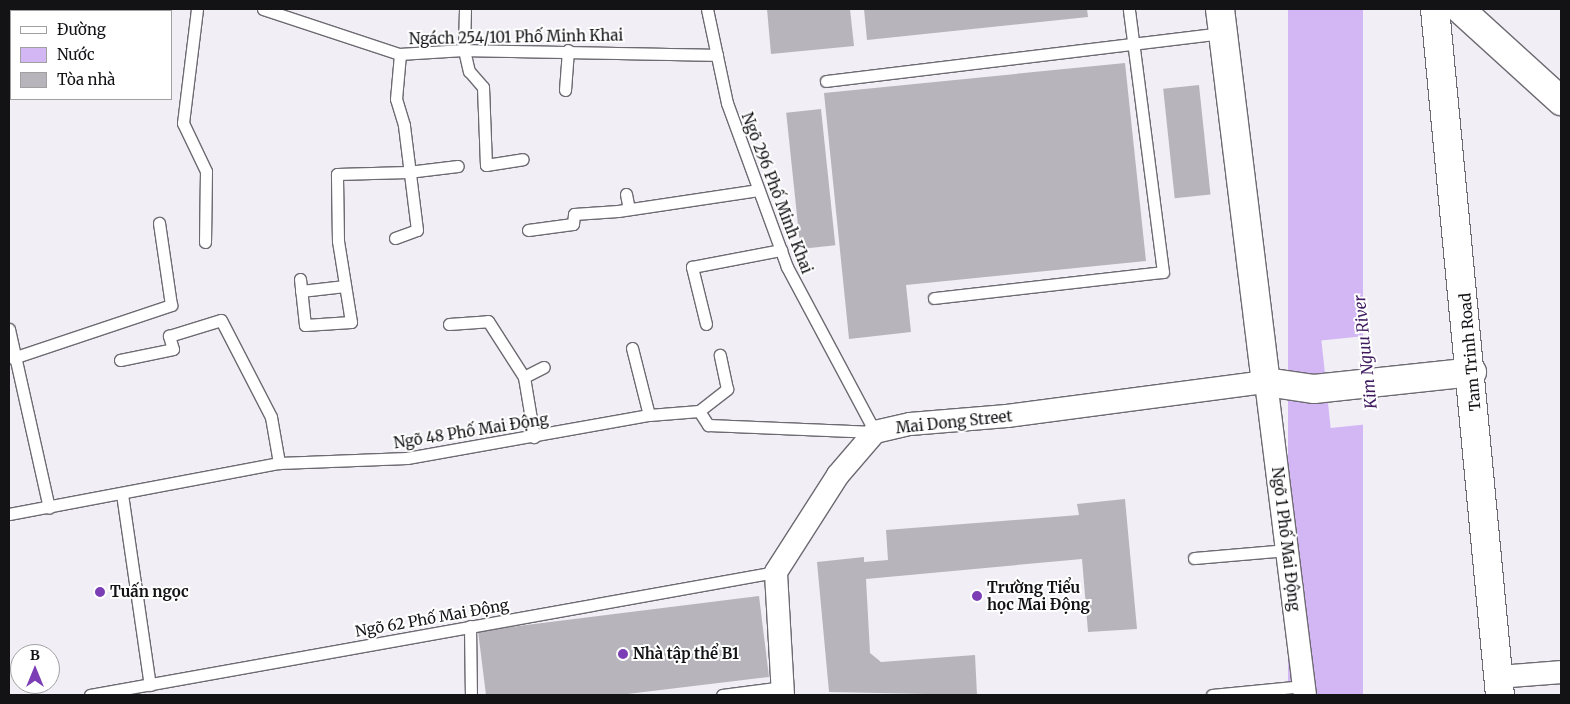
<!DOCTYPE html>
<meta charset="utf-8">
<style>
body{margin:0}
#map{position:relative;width:1570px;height:704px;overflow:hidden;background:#f1eef6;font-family:Merriweather,serif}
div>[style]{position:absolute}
.water>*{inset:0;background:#d2b7f4;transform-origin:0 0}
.pier>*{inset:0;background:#f1eef6;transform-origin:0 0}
.building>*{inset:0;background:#b8b4bc;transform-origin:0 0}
.roads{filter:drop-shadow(1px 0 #6d6a71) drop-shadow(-1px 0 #6d6a71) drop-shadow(0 1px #6d6a71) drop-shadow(0 -1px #6d6a71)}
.lane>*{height:11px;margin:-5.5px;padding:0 5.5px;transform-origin:5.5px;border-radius:5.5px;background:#fff}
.street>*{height:22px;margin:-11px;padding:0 11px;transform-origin:11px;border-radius:11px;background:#fff}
.secondary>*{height:28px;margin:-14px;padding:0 14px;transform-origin:14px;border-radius:14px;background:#fff}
.dots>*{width:14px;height:14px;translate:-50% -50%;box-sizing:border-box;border:2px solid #fff;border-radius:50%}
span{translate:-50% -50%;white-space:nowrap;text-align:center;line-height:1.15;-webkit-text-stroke:4px #fff;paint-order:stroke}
.street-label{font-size:15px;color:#131215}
.poi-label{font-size:15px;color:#131215;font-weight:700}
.left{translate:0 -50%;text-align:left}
.water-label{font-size:16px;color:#3f1a5f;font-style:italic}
.frame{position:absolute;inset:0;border:10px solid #131215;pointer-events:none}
.legend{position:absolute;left:10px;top:10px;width:162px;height:90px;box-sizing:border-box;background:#fff;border:1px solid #a1a0a1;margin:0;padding:6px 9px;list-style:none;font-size:15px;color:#131215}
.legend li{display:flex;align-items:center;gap:10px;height:25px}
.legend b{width:25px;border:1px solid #a1a0a1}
.north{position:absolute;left:10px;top:644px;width:50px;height:50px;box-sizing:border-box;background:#fff;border:1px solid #a1a0a1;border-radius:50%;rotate:0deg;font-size:14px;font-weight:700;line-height:20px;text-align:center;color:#131215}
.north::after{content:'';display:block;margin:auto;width:18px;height:22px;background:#7c3eb4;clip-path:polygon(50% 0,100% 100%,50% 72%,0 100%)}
</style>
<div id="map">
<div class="water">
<div style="left:1288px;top:9px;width:75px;height:690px"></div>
</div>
<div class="pier">
<div style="left:1403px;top:332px;width:88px;height:82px;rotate:84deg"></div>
</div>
<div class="building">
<div style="clip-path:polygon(767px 9px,850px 9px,854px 46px,771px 54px)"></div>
<div style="clip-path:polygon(864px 9px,1087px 9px,1088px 17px,867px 40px)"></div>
<div style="clip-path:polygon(1125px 63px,1146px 261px,906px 285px,911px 332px,849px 339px,824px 93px)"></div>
<div style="left:1199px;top:85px;width:110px;height:36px;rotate:84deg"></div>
<div style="left:821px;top:109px;width:137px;height:35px;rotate:84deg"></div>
<div style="clip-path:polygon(1125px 499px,1137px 629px,1088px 632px,1082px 559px,866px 579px,870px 653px,881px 662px,975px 655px,977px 695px,829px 692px,817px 562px,864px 557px,864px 562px,888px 560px,886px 530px,1079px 515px,1077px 504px)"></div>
<div style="clip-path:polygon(759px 596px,769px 677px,619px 695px,486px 695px,478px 631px)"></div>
</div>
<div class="roads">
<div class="lane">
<div style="left:197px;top:9px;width:115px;rotate:97deg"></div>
<div style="left:183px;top:123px;width:53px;rotate:64.4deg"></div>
<div style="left:206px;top:171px;width:71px;rotate:90.8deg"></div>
<div style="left:263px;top:9px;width:143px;rotate:18.3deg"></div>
<div style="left:399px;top:54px;width:65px;rotate:-3.5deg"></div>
<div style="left:464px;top:50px;width:253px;rotate:1.1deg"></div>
<div style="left:465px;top:9px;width:41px;rotate:91.4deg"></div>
<div style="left:464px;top:50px;width:22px;rotate:77deg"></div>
<div style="left:469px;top:71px;width:21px;rotate:49deg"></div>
<div style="left:483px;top:87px;width:78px;rotate:87.8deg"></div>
<div style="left:486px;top:165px;width:37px;rotate:-9deg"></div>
<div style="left:707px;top:9px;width:96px;rotate:78deg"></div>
<div style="left:727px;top:103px;width:175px;rotate:69.9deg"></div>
<div style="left:787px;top:267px;width:187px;rotate:61.9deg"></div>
<div style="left:826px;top:81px;width:400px;rotate:-6.9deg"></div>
<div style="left:565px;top:90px;width:40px;rotate:-85.7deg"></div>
<div style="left:626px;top:194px;width:15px;rotate:79deg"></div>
<div style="left:528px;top:230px;width:45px;rotate:-7.6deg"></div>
<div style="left:573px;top:224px;width:10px;rotate:-84deg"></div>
<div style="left:574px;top:214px;width:44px;rotate:-3.9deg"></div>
<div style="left:618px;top:211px;width:142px;rotate:-8.5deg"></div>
<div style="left:395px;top:238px;width:23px;rotate:-20deg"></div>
<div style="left:417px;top:230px;width:106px;rotate:-97.1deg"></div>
<div style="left:404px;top:125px;width:27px;rotate:-107deg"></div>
<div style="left:396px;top:99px;width:45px;rotate:-84.9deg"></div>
<div style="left:300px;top:279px;width:46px;rotate:83.8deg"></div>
<div style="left:305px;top:325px;width:46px;rotate:-3.7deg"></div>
<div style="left:351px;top:322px;width:82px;rotate:-99.1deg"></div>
<div style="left:338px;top:241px;width:67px;rotate:-90.9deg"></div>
<div style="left:337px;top:174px;width:71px;rotate:-1.6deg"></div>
<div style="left:408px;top:172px;width:50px;rotate:-6.8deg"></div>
<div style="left:301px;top:291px;width:44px;rotate:-6.5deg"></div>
<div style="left:934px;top:298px;width:230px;rotate:-6.5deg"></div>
<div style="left:1163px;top:272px;width:265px;rotate:-97.4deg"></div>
<div style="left:449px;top:324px;width:39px;rotate:-4deg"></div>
<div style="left:488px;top:321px;width:67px;rotate:57.3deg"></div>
<div style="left:524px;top:377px;width:61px;rotate:80.5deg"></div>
<div style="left:706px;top:324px;width:59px;rotate:-103.8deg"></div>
<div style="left:692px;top:267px;width:91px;rotate:-10.8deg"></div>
<div style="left:9px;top:329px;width:183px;rotate:77.4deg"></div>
<div style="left:632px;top:348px;width:69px;rotate:75.8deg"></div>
<div style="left:13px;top:358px;width:167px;rotate:-18.5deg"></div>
<div style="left:171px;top:305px;width:83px;rotate:-98.3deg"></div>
<div style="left:120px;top:360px;width:54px;rotate:-11.7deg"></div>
<div style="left:173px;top:349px;width:14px;rotate:-107deg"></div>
<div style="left:169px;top:336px;width:54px;rotate:-17.1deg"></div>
<div style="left:221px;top:320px;width:109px;rotate:62.7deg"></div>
<div style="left:271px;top:417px;width:47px;rotate:80.1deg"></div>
<div style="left:524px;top:377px;width:22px;rotate:-27deg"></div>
<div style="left:699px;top:411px;width:36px;rotate:-38deg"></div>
<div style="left:727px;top:389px;width:35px;rotate:-102deg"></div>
<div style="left:122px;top:494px;width:193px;rotate:81.7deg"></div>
<div style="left:9px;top:514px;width:275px;rotate:-10.7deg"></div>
<div style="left:279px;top:463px;width:128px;rotate:-2.2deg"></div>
<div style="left:407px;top:458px;width:246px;rotate:-10.1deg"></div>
<div style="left:649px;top:415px;width:50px;rotate:-4.6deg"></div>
<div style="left:699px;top:411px;width:17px;rotate:57deg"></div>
<div style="left:708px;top:425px;width:167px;rotate:2.4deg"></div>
<div style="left:1194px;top:558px;width:94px;rotate:-4.9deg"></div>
<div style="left:470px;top:626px;width:69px;rotate:89.2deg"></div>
<div style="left:90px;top:695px;width:697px;rotate:-10.17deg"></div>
<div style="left:722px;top:695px;width:62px;rotate:-7.5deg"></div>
<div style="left:1212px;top:695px;width:92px;rotate:-5.6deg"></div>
</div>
<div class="street">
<div style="left:1498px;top:677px;width:63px;rotate:-4.5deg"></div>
<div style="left:783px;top:695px;width:123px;rotate:-93.3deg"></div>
<div style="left:776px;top:572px;width:115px;rotate:-57.4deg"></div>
<div style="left:838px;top:475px;width:57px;rotate:-49.3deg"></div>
<div style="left:875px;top:432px;width:36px;rotate:-13deg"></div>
<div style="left:910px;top:424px;width:97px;rotate:-4.7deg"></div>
<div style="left:1007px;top:416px;width:261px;rotate:-7.5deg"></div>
<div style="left:1266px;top:382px;width:315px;rotate:82.9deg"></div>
</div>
<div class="secondary">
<div style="left:1220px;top:9px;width:376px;rotate:83deg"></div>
<div style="left:1266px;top:382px;width:49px;rotate:8.3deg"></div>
<div style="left:1314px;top:389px;width:159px;rotate:-6.1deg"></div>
<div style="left:1435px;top:9px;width:689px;rotate:84.59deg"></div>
<div style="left:1460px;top:9px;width:137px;rotate:42.3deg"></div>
</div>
</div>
<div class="dots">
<div style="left:100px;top:592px;background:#7c3eb4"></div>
<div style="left:977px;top:596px;background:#7c3eb4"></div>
<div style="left:623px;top:654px;background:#7c3eb4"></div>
</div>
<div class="street-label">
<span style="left:516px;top:37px;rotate:-1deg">Ngách 254/101 Phố Minh Khai</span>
<span style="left:777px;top:193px;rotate:69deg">Ngõ 296 Phố Minh Khai</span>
<span style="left:1470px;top:352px;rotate:-95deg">Tam Trinh Road</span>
<span style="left:954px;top:422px;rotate:-6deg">Mai Dong Street</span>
<span style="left:471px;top:431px;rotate:-9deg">Ngõ 48 Phố Mai Động</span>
<span style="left:1286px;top:539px;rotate:83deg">Ngõ 1 Phố Mai Động</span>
<span style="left:432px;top:618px;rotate:-10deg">Ngõ 62 Phố Mai Động</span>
</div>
<div class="poi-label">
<span class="left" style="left:987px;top:596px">Trường Tiểu<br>học Mai Động</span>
<span class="left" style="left:110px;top:592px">Tuấn ngọc</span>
<span class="left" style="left:633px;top:654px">Nhà tập thể B1</span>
</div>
<div class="water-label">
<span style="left:1365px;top:352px;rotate:-96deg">Kim Nguu River</span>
</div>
<div class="frame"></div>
<ul class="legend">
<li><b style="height:6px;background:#fff"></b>Đường</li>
<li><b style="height:14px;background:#d2b7f4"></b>Nước</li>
<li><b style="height:14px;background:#b8b4bc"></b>Tòa nhà</li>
</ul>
<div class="north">B</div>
</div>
